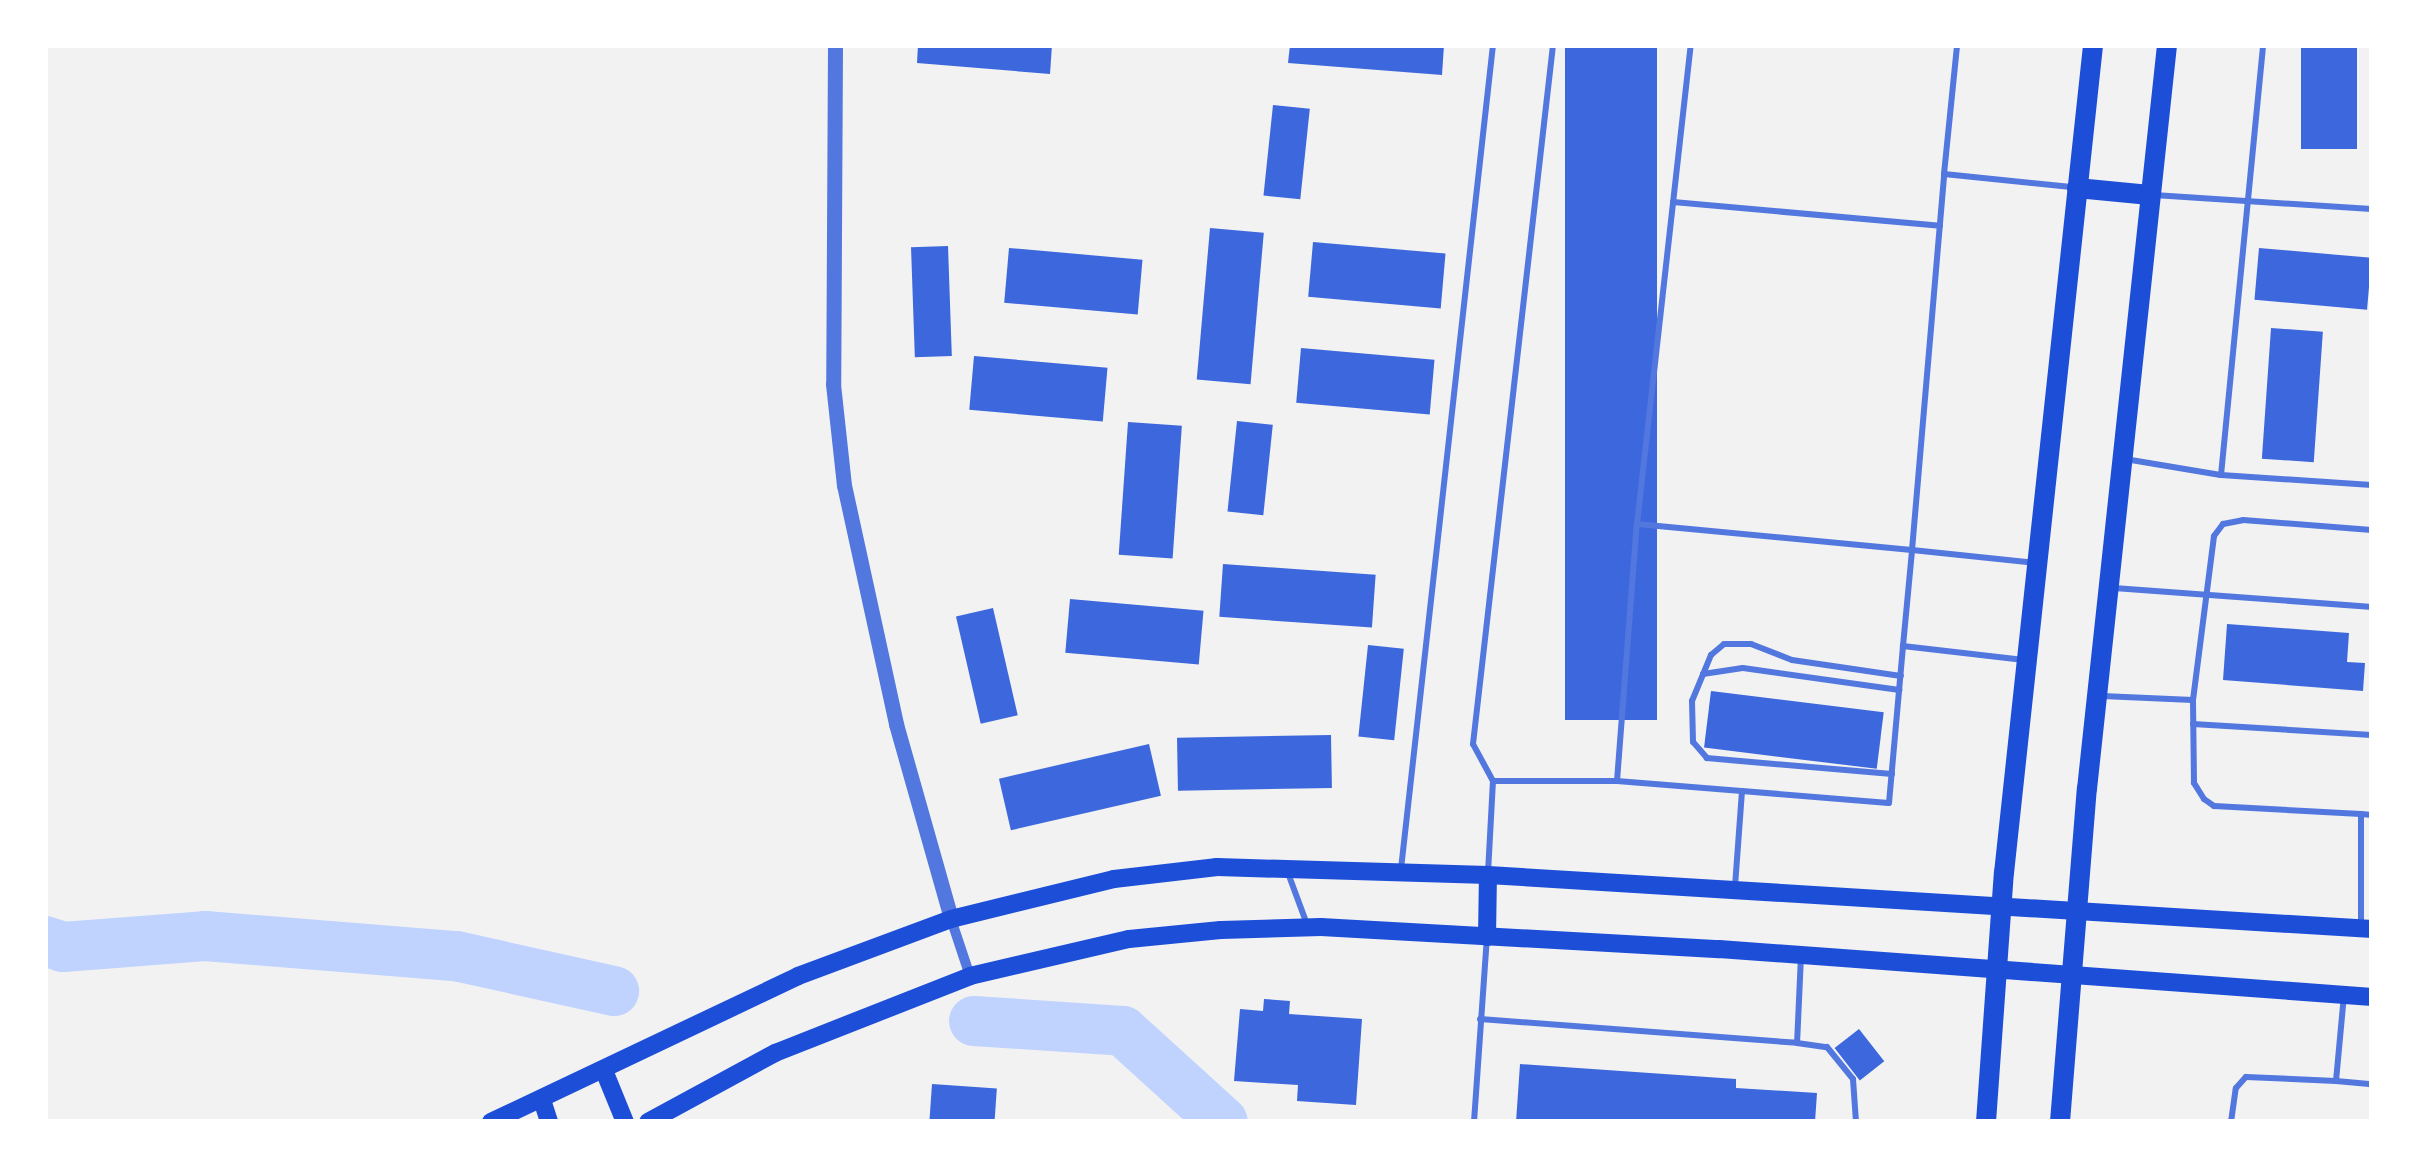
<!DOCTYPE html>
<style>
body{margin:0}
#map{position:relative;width:2417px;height:1167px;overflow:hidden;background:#f2f2f2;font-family:"Public Sans",sans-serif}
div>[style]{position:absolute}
.river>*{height:50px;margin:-25px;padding:0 25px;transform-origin:25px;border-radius:25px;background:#bfd3fe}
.building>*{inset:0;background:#3d67dc;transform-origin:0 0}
.service>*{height:6px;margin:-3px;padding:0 3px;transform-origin:3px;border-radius:3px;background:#5277de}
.minor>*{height:10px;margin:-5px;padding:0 5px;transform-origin:5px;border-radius:5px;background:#5277de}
.tertiary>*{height:15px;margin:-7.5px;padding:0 7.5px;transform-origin:7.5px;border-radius:7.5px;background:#5277de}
.secondary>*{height:18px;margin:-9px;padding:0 9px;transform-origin:9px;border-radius:9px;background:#1d4ed8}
.primary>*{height:20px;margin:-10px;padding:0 10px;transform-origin:10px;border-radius:10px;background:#1d4ed8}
span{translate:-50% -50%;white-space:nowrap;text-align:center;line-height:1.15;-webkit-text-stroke:10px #fff;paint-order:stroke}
.frame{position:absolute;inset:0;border:48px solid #fff;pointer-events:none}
</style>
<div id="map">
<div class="river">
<div style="left:45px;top:941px;width:19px;rotate:18deg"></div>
<div style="left:63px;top:947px;width:142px;rotate:-4.4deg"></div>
<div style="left:205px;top:936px;width:252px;rotate:4.6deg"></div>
<div style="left:456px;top:956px;width:162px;rotate:12.5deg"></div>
<div style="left:974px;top:1021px;width:149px;rotate:3.8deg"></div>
<div style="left:1123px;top:1031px;width:135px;rotate:42.3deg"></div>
</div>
<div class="building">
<div style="clip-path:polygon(918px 45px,1052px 45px,1050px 74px,917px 63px)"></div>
<div style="clip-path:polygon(1290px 45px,1444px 45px,1442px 75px,1288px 63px)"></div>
<div style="left:1565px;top:45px;width:92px;height:675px"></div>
<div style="left:2301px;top:45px;width:56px;height:104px"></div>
<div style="left:1273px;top:105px;width:37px;height:91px;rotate:6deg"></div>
<div style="left:1210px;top:228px;width:54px;height:152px;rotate:5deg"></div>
<div style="left:1313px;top:242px;width:133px;height:55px;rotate:5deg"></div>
<div style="left:948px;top:246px;width:110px;height:37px;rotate:88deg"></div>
<div style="left:1009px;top:248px;width:134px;height:55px;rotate:5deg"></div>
<div style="left:2259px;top:248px;width:113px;height:52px;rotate:5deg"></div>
<div style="left:2271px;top:328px;width:52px;height:131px;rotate:4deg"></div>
<div style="left:1301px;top:348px;width:134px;height:55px;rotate:5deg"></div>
<div style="left:974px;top:356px;width:134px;height:54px;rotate:5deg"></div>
<div style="left:1237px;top:421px;width:36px;height:91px;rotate:6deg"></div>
<div style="left:1128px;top:422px;width:54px;height:133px;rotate:4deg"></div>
<div style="left:1223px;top:564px;width:153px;height:53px;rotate:4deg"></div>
<div style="left:1070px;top:599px;width:134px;height:54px;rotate:5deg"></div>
<div style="left:993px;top:608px;width:110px;height:38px;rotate:77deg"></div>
<div style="clip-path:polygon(2227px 624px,2349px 633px,2347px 662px,2365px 663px,2363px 691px,2223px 680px)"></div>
<div style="left:1368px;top:645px;width:36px;height:92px;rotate:6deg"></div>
<div style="left:1711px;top:691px;width:174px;height:57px;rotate:7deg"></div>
<div style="left:1331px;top:735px;width:53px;height:154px;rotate:89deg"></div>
<div style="left:1149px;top:744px;width:53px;height:154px;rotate:77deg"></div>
<div style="clip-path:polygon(1264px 999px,1290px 1001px,1289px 1014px,1362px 1019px,1356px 1105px,1297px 1101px,1298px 1085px,1234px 1081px,1240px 1009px,1263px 1011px)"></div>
<div style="left:1859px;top:1029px;width:41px;height:31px;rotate:52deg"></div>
<div style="clip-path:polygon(1520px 1064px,1736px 1079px,1736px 1088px,1817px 1093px,1815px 1122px,1516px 1122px)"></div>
<div style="left:932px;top:1084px;width:65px;height:38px;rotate:4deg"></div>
</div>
<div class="service">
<div style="left:1944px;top:174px;width:130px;rotate:-84.2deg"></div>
<div style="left:2154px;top:195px;width:218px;rotate:3.7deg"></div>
<div style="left:1673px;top:202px;width:268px;rotate:5.1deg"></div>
<div style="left:2125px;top:459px;width:97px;rotate:9.5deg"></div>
<div style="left:2221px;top:475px;width:151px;rotate:3.8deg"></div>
<div style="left:2221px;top:475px;width:432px;rotate:-84.4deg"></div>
<div style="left:1637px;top:524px;width:482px;rotate:-83.6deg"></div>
<div style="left:2114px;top:588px;width:259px;rotate:4.2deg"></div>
<div style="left:2024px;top:660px;width:122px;rotate:-173.4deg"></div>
<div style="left:1903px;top:646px;width:96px;rotate:-84.6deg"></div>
<div style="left:1912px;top:550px;width:124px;rotate:6deg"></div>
<div style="left:1703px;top:674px;width:40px;rotate:-8.5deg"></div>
<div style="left:1743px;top:668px;width:158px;rotate:8deg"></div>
<div style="left:2102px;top:696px;width:91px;rotate:2.5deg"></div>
<div style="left:2193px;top:724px;width:179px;rotate:3.5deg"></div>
<div style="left:1892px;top:774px;width:186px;rotate:-175.1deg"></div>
<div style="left:1707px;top:758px;width:21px;rotate:-131deg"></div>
<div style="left:1693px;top:742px;width:41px;rotate:-91.4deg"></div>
<div style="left:1692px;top:701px;width:50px;rotate:-67.6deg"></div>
<div style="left:1711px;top:655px;width:17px;rotate:-40deg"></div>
<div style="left:1724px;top:644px;width:27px"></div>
<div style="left:1751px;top:644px;width:44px;rotate:21.3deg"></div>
<div style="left:1792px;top:660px;width:110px;rotate:8.4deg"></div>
<div style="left:1493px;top:781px;width:42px;rotate:-118.4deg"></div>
<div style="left:1473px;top:744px;width:704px;rotate:-83.47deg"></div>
<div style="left:1617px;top:781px;width:258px;rotate:-85.6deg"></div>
<div style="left:1637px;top:524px;width:276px;rotate:5.4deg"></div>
<div style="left:1912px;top:550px;width:377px;rotate:-85.1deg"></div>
<div style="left:1944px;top:174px;width:128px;rotate:5.8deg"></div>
<div style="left:1742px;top:791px;width:147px;rotate:4.7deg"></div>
<div style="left:1889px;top:803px;width:158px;rotate:-84.9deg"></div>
<div style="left:2361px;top:814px;width:11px;rotate:5deg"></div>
<div style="left:1401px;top:869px;width:829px;rotate:-83.63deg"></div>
<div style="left:1288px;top:873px;width:58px;rotate:69.7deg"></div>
<div style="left:1488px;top:873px;width:92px;rotate:-86.9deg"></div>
<div style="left:1493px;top:781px;width:124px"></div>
<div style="left:1617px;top:781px;width:125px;rotate:4.6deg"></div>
<div style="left:1742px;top:791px;width:96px;rotate:94.2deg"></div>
<div style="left:2361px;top:927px;width:113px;rotate:-90deg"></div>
<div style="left:2361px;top:814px;width:147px;rotate:-176.9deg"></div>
<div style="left:2214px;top:806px;width:12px;rotate:-145deg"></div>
<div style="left:2204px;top:799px;width:19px;rotate:-122deg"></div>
<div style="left:2194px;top:783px;width:83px;rotate:-90.7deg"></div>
<div style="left:2193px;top:700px;width:165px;rotate:-82.7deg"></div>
<div style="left:2214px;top:536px;width:15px;rotate:-53deg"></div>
<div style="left:2223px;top:524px;width:20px;rotate:-11deg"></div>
<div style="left:2243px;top:520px;width:129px;rotate:4.4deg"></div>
<div style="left:1801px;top:956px;width:87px;rotate:92.6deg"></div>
<div style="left:1797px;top:1043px;width:30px;rotate:8deg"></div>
<div style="left:1827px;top:1047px;width:41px;rotate:50.9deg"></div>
<div style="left:1853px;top:1079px;width:43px;rotate:86deg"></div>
<div style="left:1480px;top:1019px;width:318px;rotate:4.3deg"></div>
<div style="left:2336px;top:1081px;width:36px;rotate:5deg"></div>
<div style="left:1474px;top:1122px;width:184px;rotate:-86deg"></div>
<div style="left:2231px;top:1122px;width:34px;rotate:-82deg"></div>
<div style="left:2236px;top:1088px;width:15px;rotate:-48deg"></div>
<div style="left:2246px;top:1077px;width:90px;rotate:2.5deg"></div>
<div style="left:2336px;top:1081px;width:86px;rotate:-84.7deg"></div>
</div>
<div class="minor">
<div style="left:951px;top:919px;width:60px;rotate:71.6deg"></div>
</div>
<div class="tertiary">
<div style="left:835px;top:45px;width:339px;rotate:90.3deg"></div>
<div style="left:833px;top:384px;width:102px;rotate:83.8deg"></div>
<div style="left:844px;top:485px;width:245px;rotate:77.7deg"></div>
<div style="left:896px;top:724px;width:203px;rotate:74.2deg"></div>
</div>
<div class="secondary">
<div style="left:1487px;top:937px;width:62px;rotate:-89.1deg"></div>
<div style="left:605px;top:1073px;width:53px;rotate:67.8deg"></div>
<div style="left:543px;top:1103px;width:20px;rotate:72deg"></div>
<div style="left:491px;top:1122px;width:340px;rotate:-25.4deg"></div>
<div style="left:798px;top:976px;width:163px;rotate:-20.4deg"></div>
<div style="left:951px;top:919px;width:168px;rotate:-13.8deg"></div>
<div style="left:1114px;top:879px;width:104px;rotate:-6.6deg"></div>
<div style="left:1217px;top:867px;width:271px;rotate:1.7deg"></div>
<div style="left:1488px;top:875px;width:886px;rotate:3.5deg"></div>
<div style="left:648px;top:1122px;width:145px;rotate:-28.5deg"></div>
<div style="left:775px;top:1053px;width:210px;rotate:-21.5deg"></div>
<div style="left:970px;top:976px;width:163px;rotate:-13.1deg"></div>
<div style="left:1129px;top:939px;width:92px;rotate:-5.6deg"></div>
<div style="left:1221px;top:930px;width:100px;rotate:-1.7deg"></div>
<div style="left:1321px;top:927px;width:399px;rotate:3.2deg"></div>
<div style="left:1719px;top:949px;width:655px;rotate:4.2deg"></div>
</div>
<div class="primary">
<div style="left:2077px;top:188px;width:73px;rotate:5.5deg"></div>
<div style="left:1986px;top:1122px;width:250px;rotate:-85.9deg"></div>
<div style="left:2004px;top:873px;width:833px;rotate:-83.86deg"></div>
<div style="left:2060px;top:1122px;width:334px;rotate:-85.4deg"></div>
<div style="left:2087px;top:789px;width:748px;rotate:-83.86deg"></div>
</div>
<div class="frame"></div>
</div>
